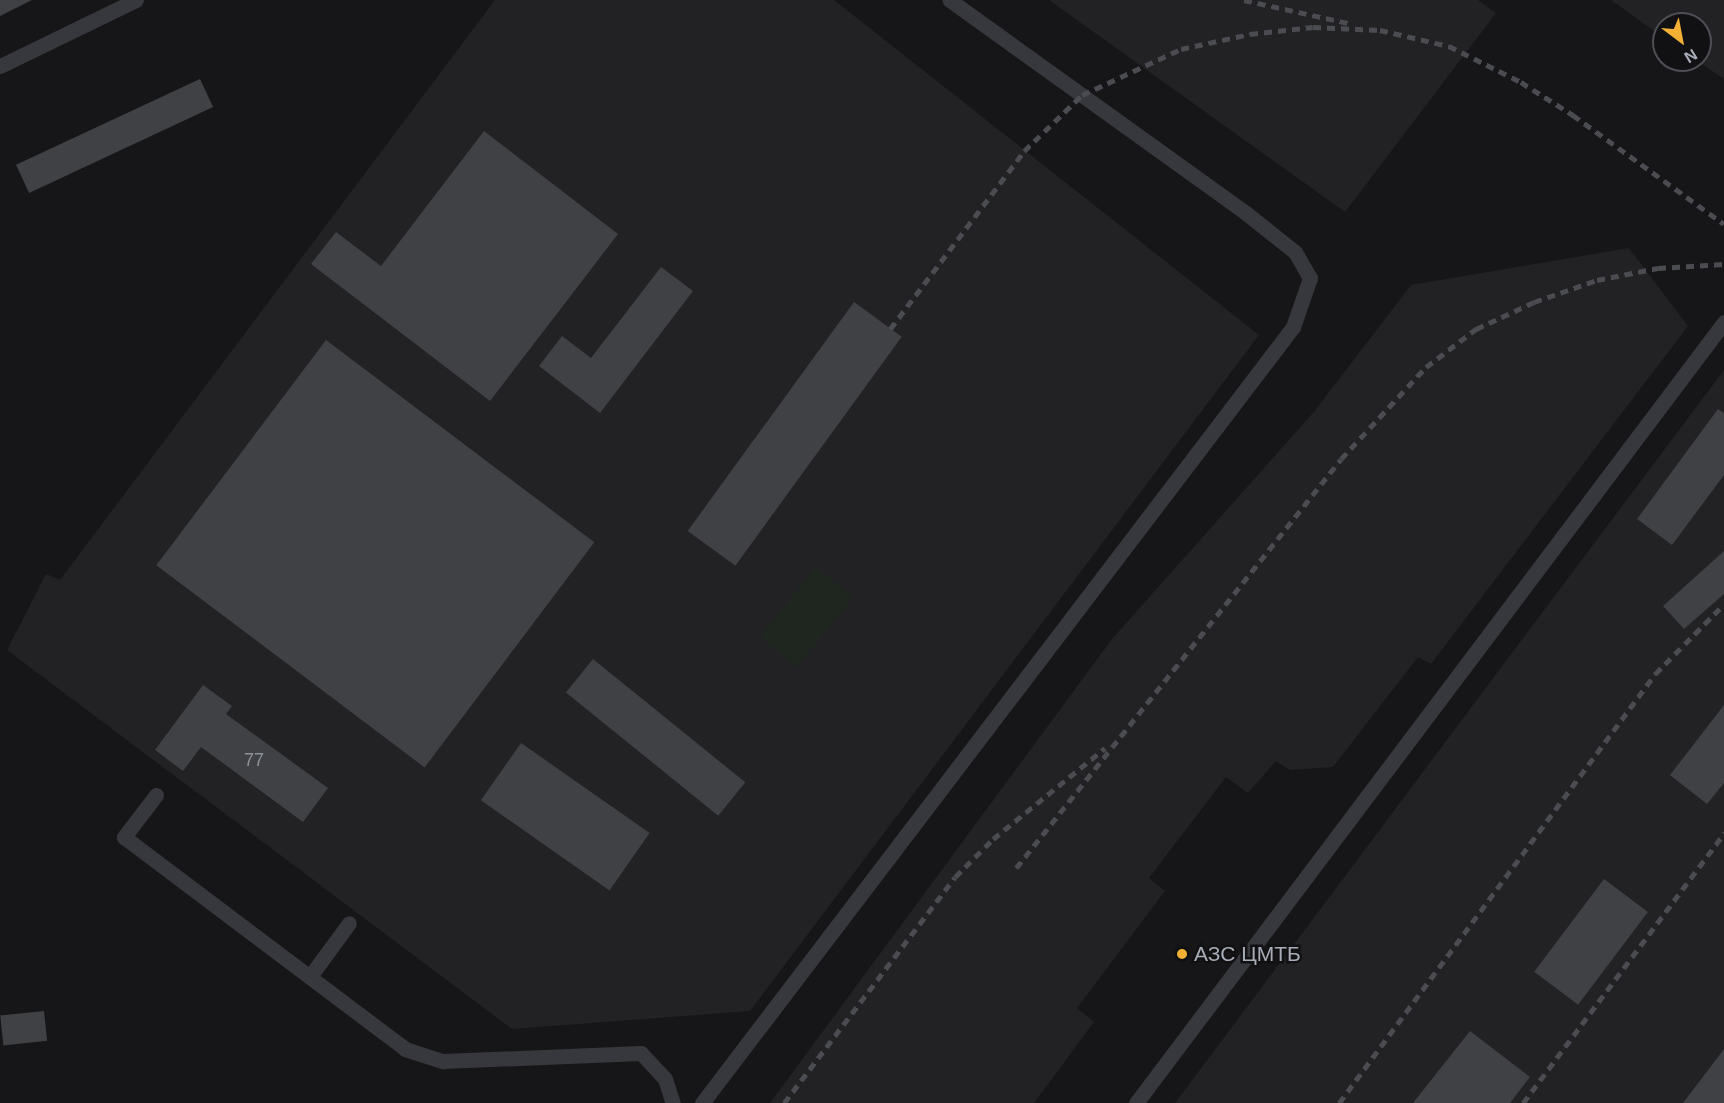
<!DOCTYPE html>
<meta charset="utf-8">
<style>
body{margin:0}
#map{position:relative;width:1724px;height:1103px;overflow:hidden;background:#161618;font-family:Helvetica,sans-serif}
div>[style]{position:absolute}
.built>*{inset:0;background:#222225}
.green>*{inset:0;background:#1e261f;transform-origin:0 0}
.building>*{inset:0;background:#404145;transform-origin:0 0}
.minor>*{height:15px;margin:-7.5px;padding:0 7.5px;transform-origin:7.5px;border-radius:7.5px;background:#37383d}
.rail>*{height:4.5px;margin-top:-2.25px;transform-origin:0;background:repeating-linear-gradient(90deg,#4a4c52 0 8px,transparent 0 14px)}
.dots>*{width:16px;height:16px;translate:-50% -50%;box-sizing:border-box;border:3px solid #111113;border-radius:50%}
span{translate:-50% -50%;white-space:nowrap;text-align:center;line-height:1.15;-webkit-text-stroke:5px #111113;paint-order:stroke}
.number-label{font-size:18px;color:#8e929b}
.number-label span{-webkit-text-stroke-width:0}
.poi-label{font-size:21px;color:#a8adb8}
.left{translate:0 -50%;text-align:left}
.north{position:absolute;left:1652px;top:12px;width:60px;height:60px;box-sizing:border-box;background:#111113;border:2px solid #4d4f55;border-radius:50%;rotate:148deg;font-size:16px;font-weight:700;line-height:24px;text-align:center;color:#a8adb8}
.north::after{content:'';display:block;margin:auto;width:21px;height:27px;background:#f2b134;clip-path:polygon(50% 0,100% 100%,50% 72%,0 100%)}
</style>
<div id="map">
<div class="built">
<div style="clip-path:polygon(495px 0,834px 0,1259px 335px,750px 1011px,512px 1029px,7px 650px,46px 574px,60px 580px)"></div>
<div style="clip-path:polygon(1049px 0,1478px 0,1496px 13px,1345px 212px)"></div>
<div style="clip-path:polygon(1611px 0,1724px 0,1724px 79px,1696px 60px,1700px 60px,1700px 24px,1664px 24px,1664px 38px)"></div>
<div style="clip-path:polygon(1629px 248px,1688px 326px,1431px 664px,1418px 657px,1333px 767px,1290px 770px,1276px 761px,1248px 793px,1226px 777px,1149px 878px,1165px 891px,1077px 1008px,1094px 1022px,1034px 1103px,770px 1103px,1112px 639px,1313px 413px,1411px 285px)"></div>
<div style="clip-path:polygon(1724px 370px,1724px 1103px,1175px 1103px)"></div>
</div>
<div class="green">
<div style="left:816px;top:567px;width:48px;height:90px;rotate:39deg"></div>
</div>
<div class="building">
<div style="clip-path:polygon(0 0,32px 0,0 16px)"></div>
<div style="left:200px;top:79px;width:31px;height:203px;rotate:65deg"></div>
<div style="clip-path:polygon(484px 131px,618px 234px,490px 401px,311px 264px,336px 232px,381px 266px)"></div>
<div style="clip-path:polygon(661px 267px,693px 291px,600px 413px,539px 366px,562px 336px,591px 358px)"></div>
<div style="left:854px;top:302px;width:59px;height:283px;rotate:36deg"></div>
<div style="left:326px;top:340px;width:336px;height:282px;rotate:37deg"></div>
<div style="clip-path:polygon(1718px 409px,1724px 413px,1724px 475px,1672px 545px,1637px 519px)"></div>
<div style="clip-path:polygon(1724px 551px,1724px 594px,1684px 629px,1663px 606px)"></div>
<div style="left:593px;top:659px;width:196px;height:43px;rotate:39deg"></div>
<div style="clip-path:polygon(203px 685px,232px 706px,226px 714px,328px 788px,303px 822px,201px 747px,183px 771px,155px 750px)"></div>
<div style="clip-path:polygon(1724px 705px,1724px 783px,1707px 804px,1670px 775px)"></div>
<div style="left:521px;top:743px;width:157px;height:70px;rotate:35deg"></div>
<div style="left:1604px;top:879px;width:55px;height:116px;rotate:37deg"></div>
<div style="left:44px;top:1011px;width:30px;height:44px;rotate:84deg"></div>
<div style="clip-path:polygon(1470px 1031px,1530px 1077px,1510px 1103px,1413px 1103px)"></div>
<div style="clip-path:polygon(1724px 1049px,1724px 1103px,1683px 1103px)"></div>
</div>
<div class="minor">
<div style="left:0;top:66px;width:151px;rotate:-25.9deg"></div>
<div style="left:156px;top:795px;width:53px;rotate:127.3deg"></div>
<div style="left:124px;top:837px;width:352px;rotate:37deg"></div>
<div style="left:405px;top:1049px;width:40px;rotate:18deg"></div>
<div style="left:443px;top:1061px;width:198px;rotate:-2.3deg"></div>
<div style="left:641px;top:1053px;width:35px;rotate:47deg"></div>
<div style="left:665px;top:1079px;width:25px;rotate:72deg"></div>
<div style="left:311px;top:975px;width:64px;rotate:-53.8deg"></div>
<div style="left:702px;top:1103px;width:975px;rotate:-52.71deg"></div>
<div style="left:1293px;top:327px;width:52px;rotate:-70.9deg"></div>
<div style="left:1310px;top:278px;width:30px;rotate:-120deg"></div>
<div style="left:1295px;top:252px;width:63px;rotate:-141.5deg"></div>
<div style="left:1246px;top:213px;width:365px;rotate:-144.3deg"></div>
<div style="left:1136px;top:1103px;width:978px;rotate:-53.02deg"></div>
</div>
<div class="rail">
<div style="left:1244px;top:0;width:107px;rotate:12.5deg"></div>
<div style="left:890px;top:329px;width:223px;rotate:-53deg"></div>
<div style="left:1024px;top:151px;width:81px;rotate:-44deg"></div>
<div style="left:1082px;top:95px;width:109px;rotate:-24.9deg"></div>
<div style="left:1181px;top:49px;width:71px;rotate:-12.3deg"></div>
<div style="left:1250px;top:34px;width:63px;rotate:-6.3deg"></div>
<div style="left:1313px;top:27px;width:67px;rotate:2.6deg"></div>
<div style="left:1380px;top:30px;width:71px;rotate:13.1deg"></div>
<div style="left:1449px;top:46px;width:80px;rotate:26.6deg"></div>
<div style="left:1521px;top:82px;width:62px;rotate:32.4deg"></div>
<div style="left:1573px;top:115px;width:186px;rotate:35.8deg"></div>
<div style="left:1016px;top:868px;width:522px;rotate:-51.53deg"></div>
<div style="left:1341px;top:459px;width:125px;rotate:-47.3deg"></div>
<div style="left:1426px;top:367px;width:63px;rotate:-37.2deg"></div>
<div style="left:1476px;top:329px;width:64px;rotate:-25deg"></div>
<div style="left:1534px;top:302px;width:67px;rotate:-19.2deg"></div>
<div style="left:1597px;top:280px;width:62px;rotate:-11.1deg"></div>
<div style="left:1658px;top:268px;width:66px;rotate:-3.5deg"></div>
<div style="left:784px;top:1103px;width:283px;rotate:-52.9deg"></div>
<div style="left:955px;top:877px;width:54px;rotate:-45deg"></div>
<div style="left:993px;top:839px;width:144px;rotate:-39.1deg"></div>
<div style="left:1339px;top:1103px;width:533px;rotate:-53.62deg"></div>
<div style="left:1655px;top:674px;width:98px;rotate:-45.4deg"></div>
<div style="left:1523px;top:1103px;width:337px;rotate:-53.3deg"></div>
</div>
<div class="dots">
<div style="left:1182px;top:954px;background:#f2b134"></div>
</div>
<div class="number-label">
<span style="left:254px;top:760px">77</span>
</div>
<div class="poi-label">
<span class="left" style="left:1194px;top:954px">АЗС ЦМТБ</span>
</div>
<div class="north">N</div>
</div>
